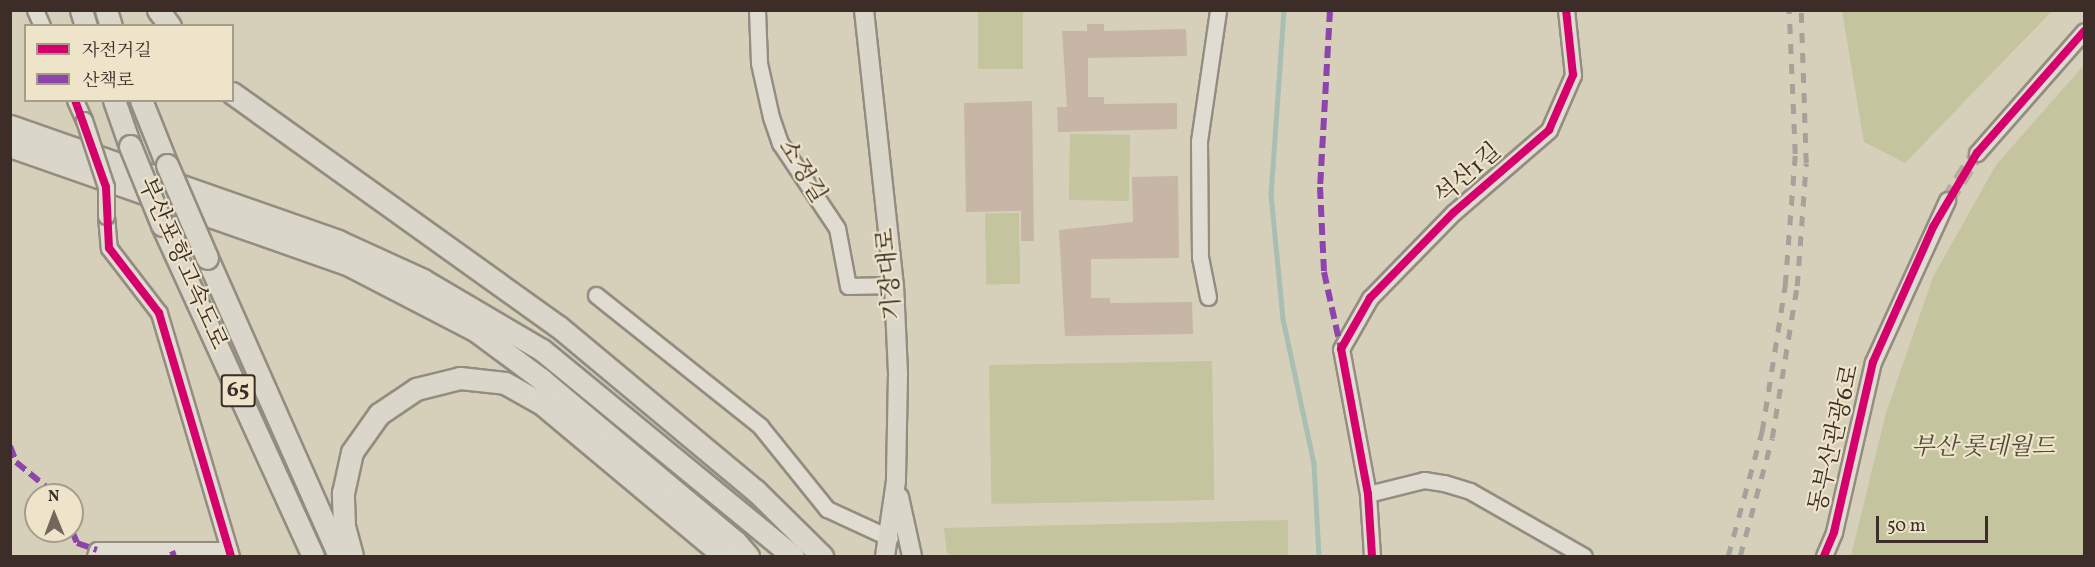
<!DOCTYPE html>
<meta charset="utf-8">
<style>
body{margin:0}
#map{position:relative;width:2095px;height:567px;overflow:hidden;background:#d6cfba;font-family:Vollkorn,"Noto Serif KR",serif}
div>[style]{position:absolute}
.green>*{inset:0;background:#c4c59e;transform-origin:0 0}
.stream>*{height:4.5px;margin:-2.25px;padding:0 2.25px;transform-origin:2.25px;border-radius:2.25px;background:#a9bfb4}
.building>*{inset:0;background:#c7b6a5}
.minor-tunnel>*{height:15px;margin-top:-7.5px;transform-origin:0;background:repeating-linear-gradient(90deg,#b7af9d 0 15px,transparent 0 23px)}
.roads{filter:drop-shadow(2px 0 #938d81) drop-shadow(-2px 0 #938d81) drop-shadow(0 2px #938d81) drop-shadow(0 -2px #938d81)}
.minor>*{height:15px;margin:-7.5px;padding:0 7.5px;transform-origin:7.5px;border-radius:7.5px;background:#e0dcd1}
.major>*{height:18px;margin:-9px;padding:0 9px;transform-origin:9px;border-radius:9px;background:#dad6c9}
.highway>*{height:21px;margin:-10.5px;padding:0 10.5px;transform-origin:10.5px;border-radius:10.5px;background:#dad6c9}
.rail>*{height:4.5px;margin-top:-2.25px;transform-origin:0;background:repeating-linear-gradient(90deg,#a6a199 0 10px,transparent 0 20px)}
.bridges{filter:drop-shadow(2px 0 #938d81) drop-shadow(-2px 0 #938d81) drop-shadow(0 2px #938d81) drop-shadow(0 -2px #938d81)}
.minor-bridge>*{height:15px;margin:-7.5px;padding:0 7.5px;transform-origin:7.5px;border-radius:7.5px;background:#e0dcd1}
.highway-bridge>*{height:21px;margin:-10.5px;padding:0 10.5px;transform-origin:10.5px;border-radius:10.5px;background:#dad6c9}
.quiet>*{height:6px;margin-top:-3px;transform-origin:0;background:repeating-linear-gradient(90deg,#8e44ad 0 12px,transparent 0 18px)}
.cycleway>*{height:8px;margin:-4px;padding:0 4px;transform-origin:4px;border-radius:4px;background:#d6006c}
span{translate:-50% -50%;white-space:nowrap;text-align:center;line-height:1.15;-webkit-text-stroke:4.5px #ede4ca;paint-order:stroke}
.shield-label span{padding:2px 4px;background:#ede4ca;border:2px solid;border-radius:4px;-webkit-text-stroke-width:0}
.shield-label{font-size:22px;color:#3d2d28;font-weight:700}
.street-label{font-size:24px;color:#3d2d28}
.park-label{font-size:24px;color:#554a3b;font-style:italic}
.frame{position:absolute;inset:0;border:12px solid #3d2d28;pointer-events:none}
.legend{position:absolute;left:24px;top:24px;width:210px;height:78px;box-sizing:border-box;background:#ede4ca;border:2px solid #a79b89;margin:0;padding:8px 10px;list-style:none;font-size:18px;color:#3d2d28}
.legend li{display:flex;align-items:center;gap:12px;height:30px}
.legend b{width:30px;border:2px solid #a79b89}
.north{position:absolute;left:24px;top:483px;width:60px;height:60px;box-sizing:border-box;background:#ede4ca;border:2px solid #a79b89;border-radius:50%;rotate:359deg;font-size:16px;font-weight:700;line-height:24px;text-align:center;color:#3d2d28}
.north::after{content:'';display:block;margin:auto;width:21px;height:27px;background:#73665b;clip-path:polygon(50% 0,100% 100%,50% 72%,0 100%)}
.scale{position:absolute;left:1876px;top:516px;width:112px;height:27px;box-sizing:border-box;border:3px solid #3d2d28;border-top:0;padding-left:8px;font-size:18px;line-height:21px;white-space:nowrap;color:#3d2d28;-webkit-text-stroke:4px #ede4ca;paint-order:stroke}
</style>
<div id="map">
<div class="green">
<div style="left:978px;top:11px;width:45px;height:58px"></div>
<div style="clip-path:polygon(1842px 11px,1842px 10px,2052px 11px,1905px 163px,1864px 142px)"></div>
<div style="clip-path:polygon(2084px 65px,2084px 556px,1851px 556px,1886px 413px,1933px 277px,1996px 165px)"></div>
<div style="left:1070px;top:134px;width:60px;height:66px;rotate:1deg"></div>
<div style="left:1019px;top:213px;width:71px;height:34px;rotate:89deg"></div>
<div style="left:1212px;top:361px;width:139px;height:223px;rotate:89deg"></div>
<div style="clip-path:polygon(1288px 520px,1288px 556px,952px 556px,947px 553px,944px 528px)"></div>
</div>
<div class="stream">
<div style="left:1284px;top:10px;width:184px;rotate:94deg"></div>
<div style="left:1271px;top:194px;width:126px;rotate:84.5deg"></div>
<div style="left:1283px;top:319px;width:148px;rotate:77.9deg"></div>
<div style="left:1314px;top:464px;width:92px;rotate:86.9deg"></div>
</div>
<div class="building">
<div style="clip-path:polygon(1087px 24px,1104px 24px,1104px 31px,1186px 29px,1187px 56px,1088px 58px,1088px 97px,1104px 97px,1104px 104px,1177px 103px,1177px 129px,1058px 132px,1057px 107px,1067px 107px,1062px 31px,1087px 31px)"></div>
<div style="clip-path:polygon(1032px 101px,1034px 241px,1021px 241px,1021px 211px,966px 212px,964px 103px)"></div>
<div style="clip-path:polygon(1178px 176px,1179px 258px,1091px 259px,1091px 298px,1110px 298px,1110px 303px,1192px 302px,1193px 334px,1065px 336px,1059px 230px,1133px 222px,1132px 177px)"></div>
</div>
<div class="minor-tunnel">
<div style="left:1947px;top:200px;width:56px;rotate:-57.4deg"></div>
</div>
<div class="roads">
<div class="minor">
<div style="left:35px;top:10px;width:17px;rotate:66deg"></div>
<div style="left:757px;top:10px;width:53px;rotate:87.8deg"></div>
<div style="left:759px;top:63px;width:55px;rotate:77.5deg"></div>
<div style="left:771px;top:117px;width:28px;rotate:71deg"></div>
<div style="left:780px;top:143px;width:102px;rotate:56.2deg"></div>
<div style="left:837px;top:228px;width:59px;rotate:79.3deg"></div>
<div style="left:848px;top:286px;width:46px;rotate:-1.2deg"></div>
<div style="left:75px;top:100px;width:22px;rotate:66deg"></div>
<div style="left:1977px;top:153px;width:162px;rotate:-48.7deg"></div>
<div style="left:106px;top:216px;width:32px;rotate:85deg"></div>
<div style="left:109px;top:248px;width:82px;rotate:52.4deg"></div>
<div style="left:159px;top:313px;width:253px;rotate:73.5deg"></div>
<div style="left:596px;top:295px;width:210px;rotate:38.6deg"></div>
<div style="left:760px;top:426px;width:107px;rotate:51.1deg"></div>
<div style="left:827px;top:509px;width:69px;rotate:24.7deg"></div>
<div style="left:1208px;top:297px;width:41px;rotate:-101.3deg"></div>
<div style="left:1200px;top:257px;width:116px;rotate:-90.5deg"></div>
<div style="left:1199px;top:141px;width:132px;rotate:-81.7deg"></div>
<div style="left:1368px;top:494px;width:58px;rotate:-14deg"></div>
<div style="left:1424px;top:480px;width:20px;rotate:9deg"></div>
<div style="left:1444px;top:483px;width:27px;rotate:17deg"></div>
<div style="left:1470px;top:491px;width:131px;rotate:29.7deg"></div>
<div style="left:95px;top:556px;width:6px;rotate:-72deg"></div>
<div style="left:97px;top:550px;width:132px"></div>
<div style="left:1372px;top:556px;width:62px;rotate:-93.7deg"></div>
<div style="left:1368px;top:494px;width:147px;rotate:-100.5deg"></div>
<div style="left:1341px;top:349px;width:59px;rotate:-60.4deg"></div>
<div style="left:1370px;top:298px;width:119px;rotate:-45.7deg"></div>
<div style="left:1453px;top:213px;width:127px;rotate:-40.8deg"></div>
<div style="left:1549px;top:130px;width:60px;rotate:-66.4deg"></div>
<div style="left:1573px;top:75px;width:65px;rotate:-96.1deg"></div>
<div style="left:1824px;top:556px;width:26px;rotate:-67deg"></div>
<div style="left:1834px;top:532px;width:174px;rotate:-77.1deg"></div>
<div style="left:1873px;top:362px;width:178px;rotate:-65.4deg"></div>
</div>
<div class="major">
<div style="left:864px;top:10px;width:277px;rotate:83.8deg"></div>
<div style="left:894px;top:285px;width:89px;rotate:87.4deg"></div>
<div style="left:898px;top:374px;width:107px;rotate:91.1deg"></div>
<div style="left:896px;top:481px;width:76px;rotate:98.3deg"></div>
<div style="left:899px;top:497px;width:60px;rotate:77.6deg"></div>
</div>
<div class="highway">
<div style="left:81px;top:10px;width:17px;rotate:73deg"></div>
<div style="left:106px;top:10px;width:17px;rotate:73deg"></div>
<div style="left:158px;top:10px;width:20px;rotate:53deg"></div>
<div style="left:232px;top:93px;width:402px;rotate:35.6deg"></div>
<div style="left:559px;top:327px;width:256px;rotate:39.8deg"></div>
<div style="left:756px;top:491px;width:93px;rotate:44.6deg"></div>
<div style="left:114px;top:100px;width:49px;rotate:70.8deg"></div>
<div style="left:141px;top:100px;width:70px;rotate:68.2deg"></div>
<div style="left:10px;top:126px;width:348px;rotate:19.3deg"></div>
<div style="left:338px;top:241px;width:94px;rotate:24.6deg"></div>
<div style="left:423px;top:280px;width:138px;rotate:30.5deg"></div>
<div style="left:542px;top:350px;width:325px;rotate:39.4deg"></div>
<div style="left:10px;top:146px;width:357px;rotate:19.3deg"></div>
<div style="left:347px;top:264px;width:144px;rotate:27.3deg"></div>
<div style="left:475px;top:330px;width:82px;rotate:36.6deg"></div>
<div style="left:541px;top:379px;width:253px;rotate:39.9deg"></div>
<div style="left:735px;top:541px;width:20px;rotate:49deg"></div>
<div style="left:162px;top:225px;width:364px;rotate:65.5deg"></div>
<div style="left:207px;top:258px;width:326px;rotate:66.1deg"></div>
<div style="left:352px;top:556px;width:31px;rotate:-105deg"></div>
<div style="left:344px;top:526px;width:33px;rotate:-92deg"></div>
<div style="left:343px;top:493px;width:42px;rotate:-77.6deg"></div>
<div style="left:352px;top:452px;width:47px;rotate:-54.6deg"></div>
<div style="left:379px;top:414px;width:45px;rotate:-34deg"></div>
<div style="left:416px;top:389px;width:45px;rotate:-14deg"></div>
<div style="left:460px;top:378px;width:45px;rotate:6.3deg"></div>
<div style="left:505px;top:383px;width:43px;rotate:29.6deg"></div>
<div style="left:542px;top:404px;width:237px;rotate:39.9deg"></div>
</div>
</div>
<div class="rail">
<div style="left:1728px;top:556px;width:130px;rotate:-74.8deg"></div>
<div style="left:1762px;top:431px;width:148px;rotate:-81deg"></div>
<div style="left:1785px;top:285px;width:131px;rotate:-85.6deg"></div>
<div style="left:1795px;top:154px;width:144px;rotate:-92.4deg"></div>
<div style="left:1740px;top:556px;width:122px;rotate:-74.8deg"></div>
<div style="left:1772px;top:438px;width:154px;rotate:-80.7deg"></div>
<div style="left:1797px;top:286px;width:123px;rotate:-85.8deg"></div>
<div style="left:1806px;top:163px;width:153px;rotate:-91.9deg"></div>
</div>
<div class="bridges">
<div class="minor-bridge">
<div style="left:84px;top:120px;width:71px;rotate:71.8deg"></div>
<div style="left:106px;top:187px;width:29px;rotate:90deg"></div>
</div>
<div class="highway-bridge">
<div style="left:130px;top:146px;width:85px;rotate:67.9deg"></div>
<div style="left:167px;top:165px;width:101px;rotate:66.7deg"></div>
</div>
</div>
<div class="quiet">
<div style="left:1330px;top:10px;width:177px;rotate:93.2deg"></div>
<div style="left:1320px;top:187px;width:85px;rotate:87.3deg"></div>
<div style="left:1324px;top:272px;width:79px;rotate:77.6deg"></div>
<div style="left:10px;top:446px;width:17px;rotate:69deg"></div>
<div style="left:16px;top:462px;width:52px;rotate:39.5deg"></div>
<div style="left:72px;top:531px;width:13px;rotate:67deg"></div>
<div style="left:77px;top:543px;width:21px;rotate:19deg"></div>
<div style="left:172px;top:551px;width:5px;rotate:68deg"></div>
</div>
<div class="cycleway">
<div style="left:75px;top:100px;width:92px;rotate:70.4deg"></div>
<div style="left:106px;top:187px;width:61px;rotate:87.2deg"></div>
<div style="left:109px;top:248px;width:82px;rotate:52.4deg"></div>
<div style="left:159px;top:313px;width:253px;rotate:73.5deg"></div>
<div style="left:1372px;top:556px;width:62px;rotate:-93.7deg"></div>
<div style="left:1368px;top:494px;width:147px;rotate:-100.5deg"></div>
<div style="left:1341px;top:349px;width:59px;rotate:-60.4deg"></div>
<div style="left:1370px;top:298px;width:119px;rotate:-45.7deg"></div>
<div style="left:1453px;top:213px;width:127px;rotate:-40.8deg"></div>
<div style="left:1549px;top:130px;width:60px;rotate:-66.4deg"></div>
<div style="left:1573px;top:75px;width:65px;rotate:-96.1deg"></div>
<div style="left:1824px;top:556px;width:26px;rotate:-67deg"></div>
<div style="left:1834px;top:532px;width:174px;rotate:-77.1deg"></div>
<div style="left:1873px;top:362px;width:148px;rotate:-66deg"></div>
<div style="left:1933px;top:227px;width:86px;rotate:-59.3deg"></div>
<div style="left:1977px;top:153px;width:162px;rotate:-48.7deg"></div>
</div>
<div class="shield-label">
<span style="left:238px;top:391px">65</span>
</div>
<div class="street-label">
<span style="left:801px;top:172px;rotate:58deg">소정길</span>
<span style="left:1469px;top:175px;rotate:-41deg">석산1길</span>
<span style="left:181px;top:264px;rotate:66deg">부산포항고속도로</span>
<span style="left:891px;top:274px;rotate:-95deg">기장대로</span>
<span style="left:1836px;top:439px;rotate:-77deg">동부산관광6로</span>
</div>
<div class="park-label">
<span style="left:1983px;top:449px">부산 롯데월드</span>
</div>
<div class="frame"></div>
<ul class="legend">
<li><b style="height:8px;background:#d6006c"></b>자전거길</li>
<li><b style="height:8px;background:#8e44ad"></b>산책로</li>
</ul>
<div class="north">N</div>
<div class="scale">50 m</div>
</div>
